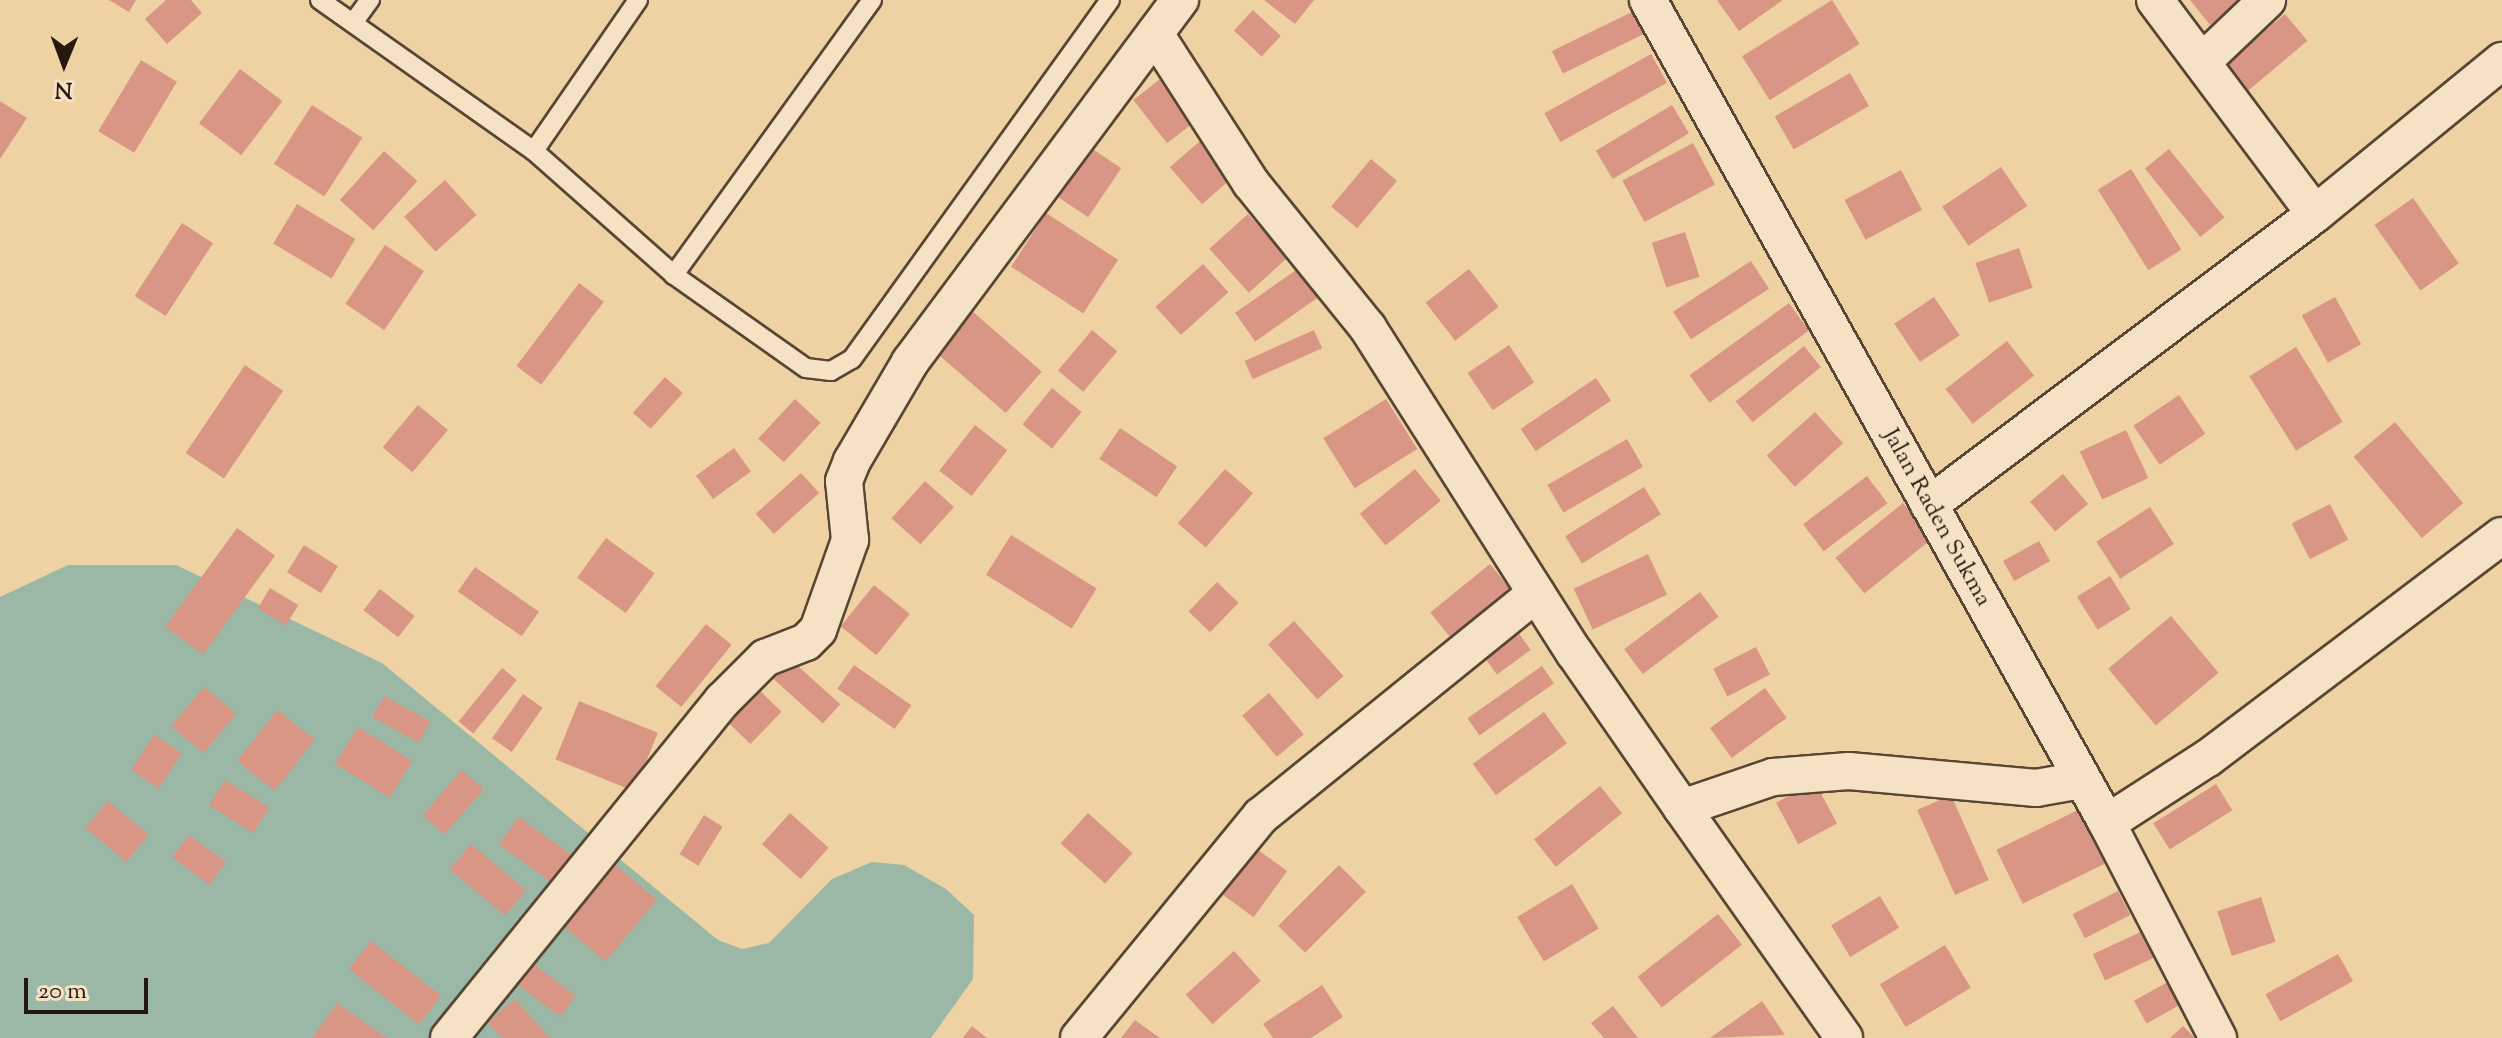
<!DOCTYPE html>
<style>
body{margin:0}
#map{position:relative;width:2502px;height:1038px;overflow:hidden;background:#efd2a4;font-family:"Sorts Mill Goudy",serif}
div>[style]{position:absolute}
.water>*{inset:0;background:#9ab8a5}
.building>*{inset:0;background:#da9684;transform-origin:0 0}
.roads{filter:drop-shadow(2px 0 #584634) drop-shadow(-2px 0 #584634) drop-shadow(0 2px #584634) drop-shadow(0 -2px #584634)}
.lane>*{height:18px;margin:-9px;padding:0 9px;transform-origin:9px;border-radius:9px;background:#f5e2c4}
.street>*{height:36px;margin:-18px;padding:0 18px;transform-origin:18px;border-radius:18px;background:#f5e2c4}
span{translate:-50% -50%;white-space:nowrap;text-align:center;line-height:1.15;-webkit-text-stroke:8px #f5e2c4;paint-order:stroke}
.street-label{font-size:24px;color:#26180f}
.north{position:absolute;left:24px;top:24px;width:80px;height:80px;-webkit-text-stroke:6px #f5e2c4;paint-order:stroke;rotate:181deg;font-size:22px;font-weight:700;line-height:32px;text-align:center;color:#26180f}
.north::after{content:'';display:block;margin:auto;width:28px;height:36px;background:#26180f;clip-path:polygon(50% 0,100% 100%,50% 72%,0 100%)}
.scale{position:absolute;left:24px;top:978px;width:124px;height:36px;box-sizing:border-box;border:4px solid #26180f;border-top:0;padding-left:10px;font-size:24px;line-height:28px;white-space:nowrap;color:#26180f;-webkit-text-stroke:6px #f5e2c4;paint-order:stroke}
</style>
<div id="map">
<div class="water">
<div style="clip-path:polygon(68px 565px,176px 565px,382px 663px,718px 940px,742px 949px,769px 943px,832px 879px,872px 862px,904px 865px,946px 889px,974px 915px,973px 979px,931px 1038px,0 1038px,0 597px)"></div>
</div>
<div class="building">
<div style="clip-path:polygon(109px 0,136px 0,129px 12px)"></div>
<div style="clip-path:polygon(166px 0,191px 0,202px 13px,167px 44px,145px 19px)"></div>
<div style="clip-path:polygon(1264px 0,1314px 0,1295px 24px)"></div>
<div style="clip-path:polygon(1717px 0,1783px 0,1739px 31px)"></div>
<div style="left:1832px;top:0;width:52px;height:106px;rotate:58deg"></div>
<div style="clip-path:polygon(2190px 0,2240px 0,2210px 25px)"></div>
<div style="left:1640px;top:8px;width:25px;height:98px;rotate:64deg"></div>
<div style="left:1253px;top:10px;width:38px;height:28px;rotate:43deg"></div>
<div style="left:2285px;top:14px;width:35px;height:83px;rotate:50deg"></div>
<div style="left:1651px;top:54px;width:33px;height:122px;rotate:61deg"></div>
<div style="left:141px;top:60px;width:42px;height:83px;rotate:31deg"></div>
<div style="left:240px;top:69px;width:53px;height:68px;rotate:37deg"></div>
<div style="left:1850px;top:73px;width:38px;height:87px;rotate:60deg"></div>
<div style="left:1164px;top:76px;width:55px;height:39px;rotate:52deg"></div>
<div style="clip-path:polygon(0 101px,27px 118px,0 159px)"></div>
<div style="left:312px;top:105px;width:60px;height:70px;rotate:33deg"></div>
<div style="left:1672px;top:105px;width:33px;height:89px;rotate:59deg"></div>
<div style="left:1200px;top:141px;width:49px;height:40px;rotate:49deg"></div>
<div style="left:1693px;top:143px;width:47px;height:80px;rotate:62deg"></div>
<div style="left:1088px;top:146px;width:40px;height:59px;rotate:34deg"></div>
<div style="left:2169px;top:149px;width:88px;height:31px;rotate:51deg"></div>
<div style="left:384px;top:151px;width:45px;height:66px;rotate:42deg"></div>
<div style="left:1371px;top:159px;width:34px;height:62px;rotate:40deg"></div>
<div style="left:2001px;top:167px;width:47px;height:71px;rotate:56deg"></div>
<div style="left:2131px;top:169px;width:95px;height:39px;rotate:58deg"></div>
<div style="left:1901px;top:170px;width:45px;height:64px;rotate:62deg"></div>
<div style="left:445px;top:180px;width:47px;height:55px;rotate:48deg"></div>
<div style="left:2413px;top:198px;width:80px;height:47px;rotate:55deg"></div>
<div style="left:297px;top:204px;width:68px;height:46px;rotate:31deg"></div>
<div style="left:1046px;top:213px;width:86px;height:64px;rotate:33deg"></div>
<div style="left:1248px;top:214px;width:59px;height:52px;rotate:48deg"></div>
<div style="left:182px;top:223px;width:37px;height:87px;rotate:33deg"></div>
<div style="left:1685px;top:232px;width:47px;height:35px;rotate:72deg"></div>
<div style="left:385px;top:245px;width:47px;height:71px;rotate:34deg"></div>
<div style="left:2019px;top:248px;width:42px;height:46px;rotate:71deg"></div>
<div style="left:1751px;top:261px;width:33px;height:93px;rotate:57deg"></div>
<div style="left:1203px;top:264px;width:38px;height:64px;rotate:48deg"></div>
<div style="left:1299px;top:268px;width:35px;height:78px;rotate:55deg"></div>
<div style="left:1469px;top:269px;width:48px;height:55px;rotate:52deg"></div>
<div style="left:579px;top:283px;width:31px;height:104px;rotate:37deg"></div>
<div style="left:1934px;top:297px;width:46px;height:48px;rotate:56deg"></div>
<div style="left:2335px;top:297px;width:54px;height:38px;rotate:61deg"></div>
<div style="left:1789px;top:303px;width:34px;height:123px;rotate:54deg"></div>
<div style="left:964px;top:304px;width:103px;height:55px;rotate:41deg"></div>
<div style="left:1092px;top:330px;width:33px;height:53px;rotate:40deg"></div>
<div style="left:1314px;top:330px;width:20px;height:76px;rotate:66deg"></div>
<div style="left:2007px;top:341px;width:44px;height:78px;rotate:52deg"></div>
<div style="left:1509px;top:345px;width:45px;height:50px;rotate:56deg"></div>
<div style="left:1804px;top:346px;width:27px;height:88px;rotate:51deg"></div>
<div style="left:2296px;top:347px;width:88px;height:55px;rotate:58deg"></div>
<div style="left:245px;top:365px;width:46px;height:106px;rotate:34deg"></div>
<div style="left:665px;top:377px;width:24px;height:48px;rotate:42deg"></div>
<div style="left:1596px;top:378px;width:27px;height:91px;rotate:56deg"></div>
<div style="left:1052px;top:388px;width:38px;height:47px;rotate:39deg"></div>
<div style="left:2179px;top:395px;width:47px;height:55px;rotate:56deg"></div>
<div style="left:795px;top:399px;width:35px;height:54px;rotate:43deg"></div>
<div style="left:1386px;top:399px;width:59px;height:74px;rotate:58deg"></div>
<div style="left:418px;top:405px;width:39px;height:55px;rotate:40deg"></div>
<div style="left:1815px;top:412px;width:42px;height:65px;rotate:48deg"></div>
<div style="left:2395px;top:422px;width:106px;height:54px;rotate:50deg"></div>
<div style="left:975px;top:425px;width:41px;height:58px;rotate:38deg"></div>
<div style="left:1120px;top:428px;width:69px;height:37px;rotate:34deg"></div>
<div style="left:2126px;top:430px;width:53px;height:51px;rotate:65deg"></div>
<div style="left:1627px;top:439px;width:32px;height:92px;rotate:60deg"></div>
<div style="left:734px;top:448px;width:29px;height:47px;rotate:54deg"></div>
<div style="left:1225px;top:469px;width:37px;height:72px;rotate:41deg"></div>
<div style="left:1415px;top:469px;width:41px;height:71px;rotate:51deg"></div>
<div style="left:801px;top:473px;width:27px;height:61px;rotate:48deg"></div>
<div style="left:2063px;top:474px;width:39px;height:43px;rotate:50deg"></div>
<div style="left:1867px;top:476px;width:34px;height:80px;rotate:53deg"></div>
<div style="left:925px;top:481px;width:39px;height:50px;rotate:42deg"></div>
<div style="left:1644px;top:487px;width:32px;height:93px;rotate:58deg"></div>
<div style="left:1903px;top:503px;width:46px;height:87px;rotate:51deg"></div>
<div style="left:2330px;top:504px;width:40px;height:43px;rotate:63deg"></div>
<div style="left:2150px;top:507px;width:44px;height:64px;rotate:57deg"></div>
<div style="left:237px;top:528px;width:47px;height:122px;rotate:36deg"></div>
<div style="left:1011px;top:535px;width:101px;height:47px;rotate:32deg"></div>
<div style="left:606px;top:538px;width:60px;height:49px;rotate:36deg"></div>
<div style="left:2039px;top:541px;width:23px;height:41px;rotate:61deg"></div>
<div style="left:304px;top:545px;width:40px;height:32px;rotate:32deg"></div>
<div style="left:1648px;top:554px;width:45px;height:82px;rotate:65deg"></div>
<div style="left:1490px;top:564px;width:36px;height:77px;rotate:51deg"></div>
<div style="left:475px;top:567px;width:78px;height:30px;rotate:35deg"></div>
<div style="left:2110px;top:576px;width:39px;height:39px;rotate:58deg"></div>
<div style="left:1217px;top:582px;width:30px;height:41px;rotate:44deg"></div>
<div style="left:874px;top:585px;width:46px;height:53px;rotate:39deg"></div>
<div style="left:270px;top:588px;width:33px;height:24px;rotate:31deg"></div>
<div style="left:380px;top:589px;width:44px;height:27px;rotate:38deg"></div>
<div style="left:1700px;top:592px;width:31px;height:95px;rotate:53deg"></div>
<div style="left:2171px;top:616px;width:74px;height:82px;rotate:50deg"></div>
<div style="left:1294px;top:621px;width:74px;height:35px;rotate:48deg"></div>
<div style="left:706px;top:624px;width:33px;height:80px;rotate:39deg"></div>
<div style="left:1515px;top:628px;width:27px;height:42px;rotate:54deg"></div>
<div style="left:1756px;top:647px;width:31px;height:48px;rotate:63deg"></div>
<div style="left:789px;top:658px;width:69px;height:26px;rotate:42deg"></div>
<div style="left:854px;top:665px;width:70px;height:29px;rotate:35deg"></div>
<div style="left:1542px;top:666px;width:21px;height:91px;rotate:55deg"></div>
<div style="left:502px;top:668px;width:19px;height:69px;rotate:39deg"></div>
<div style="left:755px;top:686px;width:37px;height:45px;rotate:44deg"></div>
<div style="left:204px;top:687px;width:42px;height:51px;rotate:40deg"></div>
<div style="left:1765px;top:688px;width:37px;height:68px;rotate:54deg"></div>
<div style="left:1269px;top:693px;width:54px;height:35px;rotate:50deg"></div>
<div style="left:523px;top:694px;width:24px;height:54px;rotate:35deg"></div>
<div style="left:384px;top:696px;width:53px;height:24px;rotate:29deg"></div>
<div style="left:579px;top:701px;width:85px;height:63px;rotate:22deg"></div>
<div style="left:277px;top:710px;width:48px;height:65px;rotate:38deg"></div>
<div style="left:1544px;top:712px;width:39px;height:88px;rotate:54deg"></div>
<div style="left:358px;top:727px;width:64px;height:43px;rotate:32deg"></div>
<div style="left:154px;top:735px;width:33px;height:42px;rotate:33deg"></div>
<div style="left:462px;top:770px;width:29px;height:60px;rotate:41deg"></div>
<div style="left:225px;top:780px;width:52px;height:30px;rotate:32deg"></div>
<div style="left:1815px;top:782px;width:47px;height:44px;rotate:62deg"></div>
<div style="left:2216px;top:784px;width:31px;height:74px;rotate:58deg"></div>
<div style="left:1600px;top:786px;width:35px;height:85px;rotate:51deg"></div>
<div style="left:1951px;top:795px;width:93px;height:37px;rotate:66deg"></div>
<div style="left:108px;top:801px;width:53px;height:35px;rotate:40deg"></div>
<div style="left:2080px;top:809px;width:60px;height:93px;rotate:64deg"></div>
<div style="left:790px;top:813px;width:52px;height:42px;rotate:42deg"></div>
<div style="left:1088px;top:813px;width:60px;height:41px;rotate:42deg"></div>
<div style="left:704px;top:815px;width:22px;height:46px;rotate:32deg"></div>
<div style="left:519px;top:817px;width:75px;height:34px;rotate:36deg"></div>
<div style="left:189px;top:835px;width:46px;height:28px;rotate:36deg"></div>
<div style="left:471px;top:844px;width:72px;height:33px;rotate:40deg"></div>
<div style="left:1254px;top:847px;width:41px;height:57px;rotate:36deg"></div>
<div style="left:614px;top:864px;width:56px;height:80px;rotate:40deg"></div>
<div style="left:1339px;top:865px;width:38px;height:86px;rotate:45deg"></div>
<div style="left:1572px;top:884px;width:52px;height:64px;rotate:59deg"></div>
<div style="left:2118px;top:891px;width:27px;height:51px;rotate:63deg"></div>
<div style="left:1880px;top:896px;width:37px;height:57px;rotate:59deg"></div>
<div style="left:2261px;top:897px;width:47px;height:46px;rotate:72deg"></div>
<div style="left:1718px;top:914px;width:39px;height:102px;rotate:52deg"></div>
<div style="left:2149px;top:928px;width:29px;height:62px;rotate:65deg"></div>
<div style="left:371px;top:941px;width:89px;height:36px;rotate:38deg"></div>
<div style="left:1945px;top:945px;width:50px;height:76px;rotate:59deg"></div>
<div style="left:1234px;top:951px;width:40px;height:65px;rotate:48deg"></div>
<div style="left:2338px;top:954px;width:31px;height:83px;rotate:61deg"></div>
<div style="left:532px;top:963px;width:55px;height:26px;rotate:37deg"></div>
<div style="left:2175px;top:978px;width:26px;height:47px;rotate:61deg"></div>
<div style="clip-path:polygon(1322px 985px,1343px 1017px,1311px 1038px,1273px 1038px,1263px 1024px)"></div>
<div style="clip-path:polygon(515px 999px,550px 1038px,502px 1038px,488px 1022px)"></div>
<div style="clip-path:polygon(1762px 1001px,1785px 1035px,1710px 1038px)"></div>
<div style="clip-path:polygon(337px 1003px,387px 1038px,312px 1038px)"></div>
<div style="clip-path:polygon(1613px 1006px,1638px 1038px,1604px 1038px,1591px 1023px)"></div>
<div style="clip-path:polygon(1135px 1020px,1160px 1038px,1121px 1038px)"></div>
<div style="clip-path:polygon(972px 1026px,987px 1038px,963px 1038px)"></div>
<div style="clip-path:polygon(2183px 1026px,2195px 1038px,2170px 1038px)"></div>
</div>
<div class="roads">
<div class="lane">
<div style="left:320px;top:0;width:262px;rotate:35.2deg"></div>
<div style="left:638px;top:0;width:183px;rotate:124.6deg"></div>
<div style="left:534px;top:151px;width:187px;rotate:41.5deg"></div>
<div style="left:872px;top:0;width:339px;rotate:125.8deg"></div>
<div style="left:674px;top:275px;width:161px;rotate:35.2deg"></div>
<div style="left:806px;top:368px;width:25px;rotate:7deg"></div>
<div style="left:831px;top:371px;width:24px;rotate:-30deg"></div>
<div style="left:852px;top:359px;width:442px;rotate:-54.3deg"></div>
<div style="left:353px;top:23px;width:29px;rotate:-54deg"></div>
</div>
<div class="street">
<div style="left:1648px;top:0;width:942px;rotate:60.85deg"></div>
<div style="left:2107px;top:823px;width:242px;rotate:62.7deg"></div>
<div style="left:2155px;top:0;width:267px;rotate:53.2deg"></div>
<div style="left:2315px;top:214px;width:242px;rotate:-39.3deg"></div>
<div style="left:1155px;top:34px;width:177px;rotate:57.2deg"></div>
<div style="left:1251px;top:183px;width:186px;rotate:51.1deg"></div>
<div style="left:1368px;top:328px;width:384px;rotate:57.6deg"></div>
<div style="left:1574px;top:652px;width:190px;rotate:55.3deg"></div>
<div style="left:1682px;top:808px;width:96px;rotate:-18.8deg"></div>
<div style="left:1773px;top:777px;width:76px;rotate:-4.5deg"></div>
<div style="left:1849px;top:771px;width:188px;rotate:5.2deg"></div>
<div style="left:2036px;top:788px;width:46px;rotate:-10.1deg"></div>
<div style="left:2202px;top:62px;width:90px;rotate:-43.6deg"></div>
<div style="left:1929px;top:505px;width:483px;rotate:-37deg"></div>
<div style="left:1682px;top:808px;width:281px;rotate:54.8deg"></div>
<div style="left:2107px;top:823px;width:120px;rotate:-32.8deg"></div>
<div style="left:2208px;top:758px;width:368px;rotate:-37.1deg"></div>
<div style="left:449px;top:1038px;width:434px;rotate:-51deg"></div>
<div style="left:722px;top:701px;width:61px;rotate:-45deg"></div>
<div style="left:765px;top:658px;width:44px;rotate:-21.3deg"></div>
<div style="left:806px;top:642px;width:17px;rotate:-45deg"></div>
<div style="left:818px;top:630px;width:96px;rotate:-70.4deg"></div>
<div style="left:850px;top:540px;width:59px;rotate:-95.8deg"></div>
<div style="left:844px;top:481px;width:22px;rotate:-68deg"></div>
<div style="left:852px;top:461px;width:115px;rotate:-59.6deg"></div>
<div style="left:910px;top:362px;width:452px;rotate:-53.3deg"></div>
<div style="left:1079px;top:1038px;width:287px;rotate:-50.7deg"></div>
<div style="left:1261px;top:816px;width:354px;rotate:-39deg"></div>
</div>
</div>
<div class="street-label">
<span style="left:1936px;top:518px;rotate:61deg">Jalan Raden Sukma</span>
</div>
<div class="north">N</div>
<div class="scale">20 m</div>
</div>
